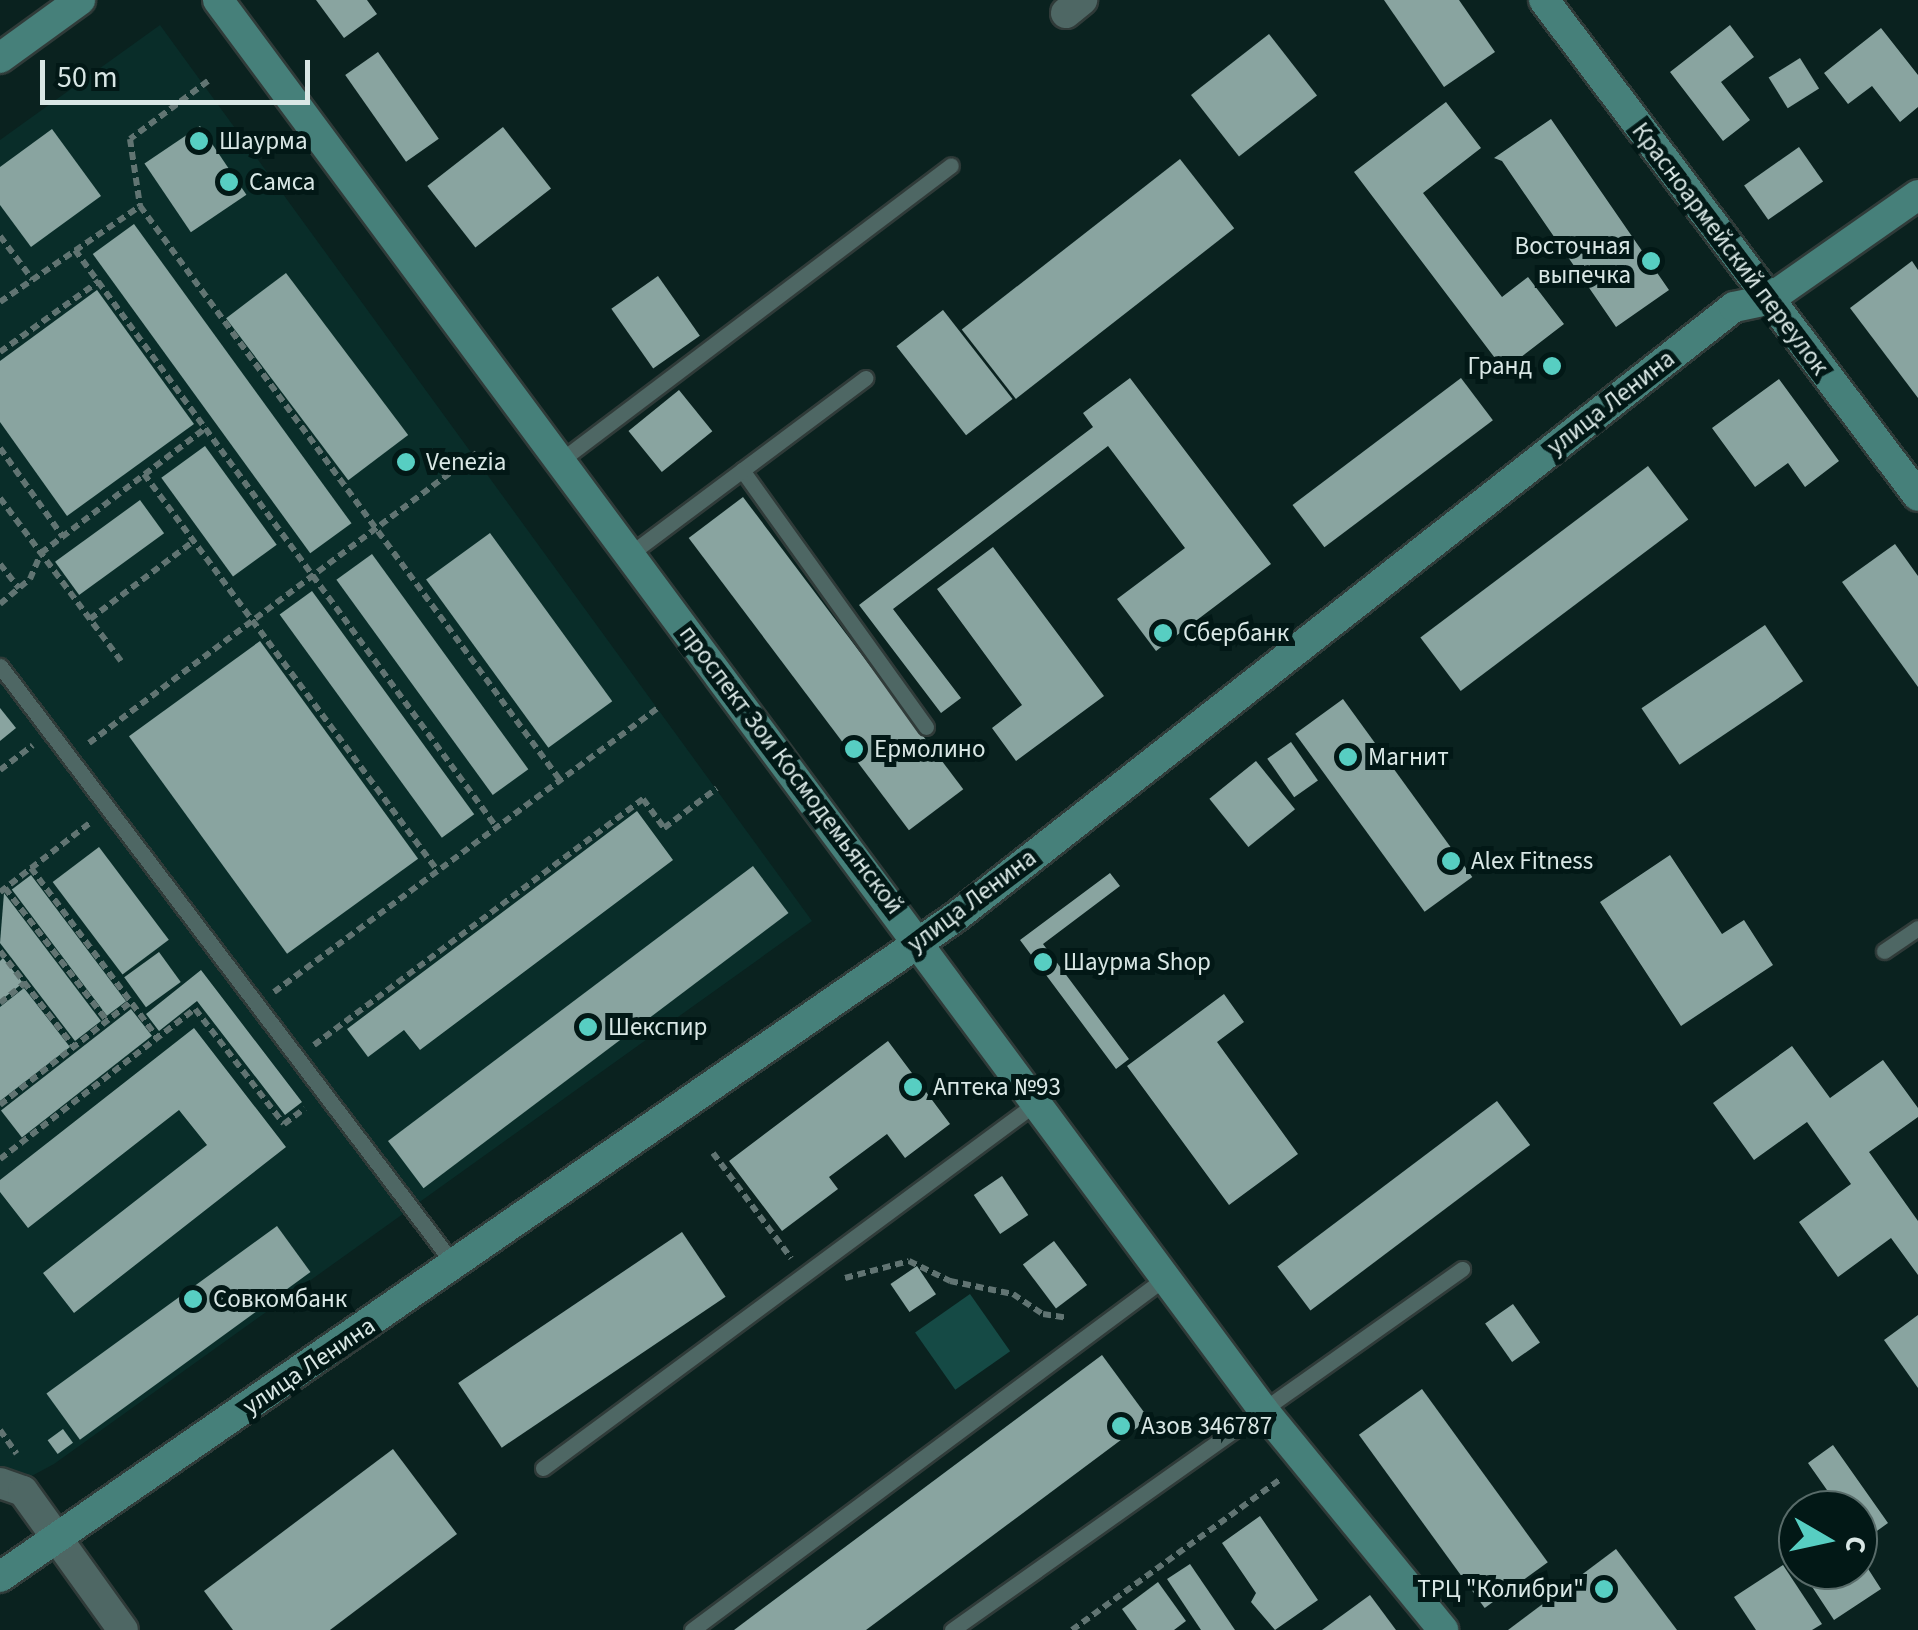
<!DOCTYPE html>
<meta charset="utf-8">
<style>
body{margin:0}
#map{position:relative;width:1918px;height:1630px;overflow:hidden;background:#0a221f;font-family:"Source Sans 3",sans-serif}
div>[style]{position:absolute}
.built>*{inset:0;background:#092d29}
.green>*{inset:0;background:#154a45;transform-origin:0 0}
.building>*{inset:0;background:#89a4a0;transform-origin:0 0}
.path>*{height:6px;margin-top:-3px;transform-origin:0;background:repeating-linear-gradient(90deg,#617472 0 8px,transparent 0 13px)}
.roads{filter:drop-shadow(2px 0 #303b39) drop-shadow(-2px 0 #303b39) drop-shadow(0 2px #303b39) drop-shadow(0 -2px #303b39)}
.lane>*{height:15px;margin:-7.5px;padding:0 7.5px;transform-origin:7.5px;border-radius:7.5px;background:#4e6764}
.street>*{height:30px;margin:-15px;padding:0 15px;transform-origin:15px;border-radius:15px;background:#4e6764}
.secondary>*{height:30px;margin:-15px;padding:0 15px;transform-origin:15px;border-radius:15px;background:#46807a}
.dots>*{width:28px;height:28px;translate:-50% -50%;box-sizing:border-box;border:5px solid #021816;border-radius:50%}
span{translate:-50% -50%;white-space:nowrap;text-align:center;line-height:1.15;-webkit-text-stroke:10px #021816;paint-order:stroke}
.poi-label{font-size:25px;color:#d9e7e5}
.left{translate:0 -50%;text-align:left}
.right{translate:-100% -50%;text-align:right}
.street-label{font-size:25px;color:#d9e7e5}
.north{position:absolute;left:1778px;top:1490px;width:100px;height:100px;box-sizing:border-box;background:#021816;border:2px solid #586b69;border-radius:50%;rotate:99deg;font-size:28px;font-weight:700;line-height:40px;text-align:center;color:#d9e7e5}
.north::after{content:'';display:block;margin:auto;width:35px;height:45px;background:#57cec2;clip-path:polygon(50% 0,100% 100%,50% 72%,0 100%)}
.scale{position:absolute;left:40px;top:60px;width:270px;height:45px;box-sizing:border-box;border:5px solid #d9e7e5;border-top:0;padding-left:12px;font-size:30px;line-height:35px;white-space:nowrap;color:#d9e7e5;-webkit-text-stroke:8px #021816;paint-order:stroke}
</style>
<div id="map">
<div class="built">
<div style="clip-path:polygon(160px 25px,812px 921px,54px 1464px,0 1493px,0 140px)"></div>
</div>
<div class="green">
<div style="left:970px;top:1294px;width:70px;height:67px;rotate:55deg"></div>
</div>
<div class="building">
<div style="clip-path:polygon(316px 0,367px 0,377px 14px,344px 38px)"></div>
<div style="clip-path:polygon(1384px 0,1459px 0,1495px 52px,1444px 87px)"></div>
<div style="clip-path:polygon(1730px 25px,1754px 57px,1721px 82px,1750px 120px,1723px 141px,1670px 72px)"></div>
<div style="clip-path:polygon(1881px 28px,1918px 75px,1918px 107px,1900px 122px,1872px 86px,1848px 104px,1824px 73px)"></div>
<div style="left:1269px;top:34px;width:78px;height:99px;rotate:52deg"></div>
<div style="left:378px;top:52px;width:106px;height:40px;rotate:55deg"></div>
<div style="left:1800px;top:58px;width:36px;height:37px;rotate:58deg"></div>
<div style="clip-path:polygon(1446px 102px,1481px 148px,1423px 193px,1502px 297px,1528px 277px,1564px 324px,1504px 370px,1354px 172px)"></div>
<div style="clip-path:polygon(1551px 119px,1669px 290px,1616px 327px,1502px 161px,1494px 158px)"></div>
<div style="left:200px;top:126px;width:83px;height:67px;rotate:56deg"></div>
<div style="left:503px;top:127px;width:78px;height:96px;rotate:52deg"></div>
<div style="clip-path:polygon(52px 129px,101px 196px,31px 247px,0 205px,0 167px)"></div>
<div style="left:1799px;top:147px;width:42px;height:67px;rotate:55deg"></div>
<div style="left:1180px;top:159px;width:88px;height:277px;rotate:52deg"></div>
<div style="left:134px;top:224px;width:370px;height:51px;rotate:54deg"></div>
<div style="clip-path:polygon(1912px 261px,1918px 270px,1918px 398px,1850px 308px)"></div>
<div style="left:286px;top:273px;width:203px;height:75px;rotate:53deg"></div>
<div style="left:658px;top:276px;width:73px;height:57px;rotate:55deg"></div>
<div style="clip-path:polygon(97px 290px,194px 424px,67px 516px,0 422px,0 361px)"></div>
<div style="left:943px;top:310px;width:113px;height:59px;rotate:52deg"></div>
<div style="clip-path:polygon(1130px 378px,1271px 564px,1156px 651px,1117px 599px,1185px 548px,1108px 446px,893px 609px,961px 698px,941px 713px,859px 605px,1093px 427px,1083px 413px)"></div>
<div style="left:1461px;top:378px;width:53px;height:211px;rotate:53deg"></div>
<div style="clip-path:polygon(1779px 379px,1839px 461px,1805px 487px,1788px 463px,1755px 487px,1712px 428px)"></div>
<div style="left:679px;top:390px;width:53px;height:65px;rotate:51deg"></div>
<div style="left:205px;top:446px;width:122px;height:54px;rotate:54deg"></div>
<div style="left:1648px;top:466px;width:67px;height:285px;rotate:53deg"></div>
<div style="left:743px;top:497px;width:366px;height:68px;rotate:53deg"></div>
<div style="left:140px;top:500px;width:41px;height:105px;rotate:54deg"></div>
<div style="left:490px;top:533px;width:208px;height:79px;rotate:54deg"></div>
<div style="clip-path:polygon(1895px 544px,1918px 576px,1918px 687px,1842px 582px)"></div>
<div style="clip-path:polygon(993px 547px,1104px 696px,1016px 761px,992px 728px,1022px 705px,937px 589px)"></div>
<div style="left:372px;top:554px;width:266px;height:44px;rotate:54deg"></div>
<div style="left:312px;top:591px;width:276px;height:40px;rotate:54deg"></div>
<div style="left:1765px;top:625px;width:68px;height:149px;rotate:56deg"></div>
<div style="left:260px;top:641px;width:269px;height:162px;rotate:54deg"></div>
<div style="left:1343px;top:699px;width:220px;height:59px;rotate:54deg"></div>
<div style="clip-path:polygon(0 708px,16px 728px,0 741px)"></div>
<div style="left:1291px;top:742px;width:47px;height:29px;rotate:55deg"></div>
<div style="left:1256px;top:761px;width:62px;height:60px;rotate:51deg"></div>
<div style="clip-path:polygon(637px 811px,673px 860px,420px 1050px,404px 1030px,368px 1057px,347px 1029px)"></div>
<div style="left:99px;top:847px;width:116px;height:58px;rotate:53deg"></div>
<div style="clip-path:polygon(1670px 855px,1722px 934px,1744px 920px,1773px 965px,1681px 1026px,1600px 902px)"></div>
<div style="left:753px;top:866px;width:59px;height:457px;rotate:53deg"></div>
<div style="clip-path:polygon(1110px 873px,1120px 886px,1043px 944px,1129px 1059px,1116px 1069px,1020px 940px)"></div>
<div style="left:31px;top:875px;width:158px;height:24px;rotate:53deg"></div>
<div style="clip-path:polygon(4px 893px,101px 1021px,75px 1041px,0 943px)"></div>
<div style="left:159px;top:952px;width:37px;height:43px;rotate:54deg"></div>
<div style="clip-path:polygon(3px 958px,23px 983px,0 1001px,0 961px)"></div>
<div style="clip-path:polygon(201px 970px,302px 1102px,285px 1115px,197px 1001px,159px 1031px,146px 1014px)"></div>
<div style="clip-path:polygon(24px 988px,70px 1047px,0 1101px,0 1007px)"></div>
<div style="clip-path:polygon(1224px 994px,1244px 1022px,1217px 1042px,1298px 1154px,1229px 1205px,1127px 1066px)"></div>
<div style="left:131px;top:1009px;width:34px;height:165px;rotate:52deg"></div>
<div style="clip-path:polygon(194px 1028px,286px 1147px,74px 1313px,43px 1273px,207px 1145px,179px 1110px,28px 1228px,0 1192px,0 1180px)"></div>
<div style="clip-path:polygon(888px 1041px,950px 1124px,905px 1158px,887px 1134px,829px 1177px,838px 1189px,782px 1231px,729px 1161px)"></div>
<div style="clip-path:polygon(1792px 1046px,1830px 1098px,1883px 1060px,1918px 1108px,1918px 1117px,1869px 1152px,1918px 1221px,1918px 1275px,1891px 1238px,1838px 1277px,1799px 1222px,1851px 1184px,1807px 1122px,1754px 1160px,1713px 1103px)"></div>
<div style="left:1497px;top:1101px;width:55px;height:275px;rotate:53deg"></div>
<div style="left:1002px;top:1176px;width:47px;height:34px;rotate:56deg"></div>
<div style="left:277px;top:1226px;width:57px;height:285px;rotate:54deg"></div>
<div style="left:682px;top:1232px;width:78px;height:270px;rotate:56deg"></div>
<div style="left:1054px;top:1241px;width:55px;height:39px;rotate:53deg"></div>
<div style="left:917px;top:1266px;width:34px;height:32px;rotate:56deg"></div>
<div style="left:1513px;top:1304px;width:47px;height:34px;rotate:55deg"></div>
<div style="clip-path:polygon(1918px 1315px,1918px 1388px,1884px 1340px)"></div>
<div style="clip-path:polygon(1102px 1355px,1149px 1419px,866px 1630px,734px 1630px)"></div>
<div style="left:1422px;top:1389px;width:214px;height:78px;rotate:54deg"></div>
<div style="left:63px;top:1429px;width:17px;height:19px;rotate:54deg"></div>
<div style="clip-path:polygon(1833px 1445px,1888px 1523px,1863px 1541px,1858px 1510px,1841px 1510px,1808px 1463px)"></div>
<div style="clip-path:polygon(393px 1449px,457px 1534px,330px 1630px,233px 1630px,204px 1591px)"></div>
<div style="clip-path:polygon(1260px 1516px,1318px 1600px,1275px 1630px,1251px 1602px,1256px 1593px,1222px 1543px)"></div>
<div style="clip-path:polygon(1616px 1549px,1677px 1630px,1508px 1630px)"></div>
<div style="clip-path:polygon(1858px 1553px,1881px 1589px,1834px 1620px,1801px 1570px,1858px 1570px)"></div>
<div style="clip-path:polygon(1190px 1564px,1235px 1630px,1201px 1630px,1167px 1579px)"></div>
<div style="clip-path:polygon(1783px 1565px,1822px 1624px,1812px 1630px,1756px 1630px,1734px 1597px)"></div>
<div style="clip-path:polygon(1158px 1582px,1186px 1621px,1174px 1630px,1137px 1630px,1122px 1609px)"></div>
<div style="clip-path:polygon(1370px 1595px,1396px 1630px,1322px 1630px)"></div>
</div>
<div class="path">
<div style="left:208px;top:81px;width:97px;rotate:143.4deg"></div>
<div style="left:130px;top:139px;width:68px;rotate:81.5deg"></div>
<div style="left:140px;top:206px;width:711px;rotate:53.81deg"></div>
<div style="left:0;top:236px;width:54px;rotate:53.3deg"></div>
<div style="left:75px;top:250px;width:716px;rotate:53.87deg"></div>
<div style="left:0;top:302px;width:170px;rotate:-34.4deg"></div>
<div style="left:0;top:352px;width:122px;rotate:-35.6deg"></div>
<div style="left:0;top:448px;width:109px;rotate:54.7deg"></div>
<div style="left:144px;top:474px;width:494px;rotate:53.5deg"></div>
<div style="left:0;top:498px;width:203px;rotate:53.4deg"></div>
<div style="left:0;top:564px;width:31px;rotate:52deg"></div>
<div style="left:0;top:604px;width:39px;rotate:-40deg"></div>
<div style="left:30px;top:579px;width:28px;rotate:-67deg"></div>
<div style="left:41px;top:553px;width:208px;rotate:-37.2deg"></div>
<div style="left:90px;top:619px;width:130px;rotate:-36.9deg"></div>
<div style="left:89px;top:743px;width:484px;rotate:-36.8deg"></div>
<div style="left:0;top:770px;width:41px;rotate:-37.1deg"></div>
<div style="left:31px;top:868px;width:211px;rotate:53.3deg"></div>
<div style="left:5px;top:888px;width:168px;rotate:52.5deg"></div>
<div style="left:0;top:892px;width:113px;rotate:-37.5deg"></div>
<div style="left:0;top:951px;width:121px;rotate:52.4deg"></div>
<div style="left:274px;top:992px;width:479px;rotate:-36.5deg"></div>
<div style="left:0;top:1003px;width:32px;rotate:-39deg"></div>
<div style="left:314px;top:1045px;width:411px;rotate:-36.8deg"></div>
<div style="left:643px;top:799px;width:36px;rotate:54deg"></div>
<div style="left:664px;top:828px;width:66px;rotate:-37deg"></div>
<div style="left:0;top:1105px;width:167px;rotate:-38.2deg"></div>
<div style="left:713px;top:1153px;width:131px;rotate:53.4deg"></div>
<div style="left:0;top:1159px;width:246px;rotate:-37.6deg"></div>
<div style="left:195px;top:1009px;width:145px;rotate:52.3deg"></div>
<div style="left:284px;top:1124px;width:26px;rotate:-37deg"></div>
<div style="left:845px;top:1278px;width:66px;rotate:-14.9deg"></div>
<div style="left:909px;top:1261px;width:46px;rotate:26deg"></div>
<div style="left:950px;top:1281px;width:64px;rotate:11.7deg"></div>
<div style="left:1013px;top:1294px;width:36px;rotate:34deg"></div>
<div style="left:1043px;top:1314px;width:24px;rotate:9deg"></div>
<div style="left:0;top:1430px;width:29px;rotate:55deg"></div>
<div style="left:1072px;top:1630px;width:259px;rotate:-35.9deg"></div>
</div>
<div class="roads">
<div class="lane">
<div style="left:560px;top:461px;width:490px;rotate:-37.1deg"></div>
<div style="left:742px;top:470px;width:316px;rotate:54.4deg"></div>
<div style="left:630px;top:554px;width:294px;rotate:-36.8deg"></div>
<div style="left:0;top:666px;width:754px;rotate:52.81deg"></div>
<div style="left:1884px;top:951px;width:41px;rotate:-34.1deg"></div>
<div style="left:543px;top:1468px;width:613px;rotate:-36.51deg"></div>
<div style="left:692px;top:1630px;width:590px;rotate:-36.66deg"></div>
<div style="left:952px;top:1630px;width:625px;rotate:-35.29deg"></div>
</div>
<div class="street">
<div style="left:1066px;top:13px;width:21px;rotate:-39deg"></div>
<div style="left:0;top:1483px;width:24px;rotate:19deg"></div>
<div style="left:23px;top:1491px;width:171px;rotate:54.3deg"></div>
</div>
<div class="secondary">
<div style="left:218px;top:0;width:1756px;rotate:53.45deg"></div>
<div style="left:1264px;top:1411px;width:283px;rotate:50.7deg"></div>
<div style="left:1544px;top:0;width:621px;rotate:52.98deg"></div>
<div style="left:0;top:58px;width:99px;rotate:-35.9deg"></div>
<div style="left:0;top:1577px;width:1163px;rotate:-34.63deg"></div>
<div style="left:957px;top:916px;width:987px;rotate:-38.09deg"></div>
<div style="left:1734px;top:307px;width:35px;rotate:-12deg"></div>
<div style="left:1768px;top:300px;width:183px;rotate:-35deg"></div>
</div>
</div>
<div class="dots">
<div style="left:199px;top:141px;background:#57cec2"></div>
<div style="left:229px;top:182px;background:#57cec2"></div>
<div style="left:1651px;top:261px;background:#57cec2"></div>
<div style="left:1552px;top:366px;background:#57cec2"></div>
<div style="left:406px;top:462px;background:#57cec2"></div>
<div style="left:1163px;top:633px;background:#57cec2"></div>
<div style="left:854px;top:749px;background:#57cec2"></div>
<div style="left:1348px;top:757px;background:#57cec2"></div>
<div style="left:1451px;top:861px;background:#57cec2"></div>
<div style="left:1043px;top:962px;background:#57cec2"></div>
<div style="left:588px;top:1027px;background:#57cec2"></div>
<div style="left:913px;top:1087px;background:#57cec2"></div>
<div style="left:193px;top:1299px;background:#57cec2"></div>
<div style="left:1121px;top:1426px;background:#57cec2"></div>
<div style="left:1604px;top:1589px;background:#57cec2"></div>
</div>
<div class="poi-label">
<span class="left" style="left:219px;top:141px">Шаурма</span>
<span class="left" style="left:249px;top:182px">Самса</span>
<span class="right" style="left:1631px;top:261px">Восточная<br>выпечка</span>
<span class="right" style="left:1532px;top:366px">Гранд</span>
<span class="left" style="left:426px;top:462px">Venezia</span>
<span class="left" style="left:1183px;top:633px">Сбербанк</span>
<span class="left" style="left:874px;top:749px">Ермолино</span>
<span class="left" style="left:1368px;top:757px">Магнит</span>
<span class="left" style="left:1471px;top:861px">Alex Fitness</span>
<span class="left" style="left:1063px;top:962px">Шаурма Shop</span>
<span class="left" style="left:608px;top:1027px">Шекспир</span>
<span class="left" style="left:933px;top:1087px">Аптека №93</span>
<span class="left" style="left:213px;top:1299px">Совкомбанк</span>
<span class="left" style="left:1141px;top:1426px">Азов 346787</span>
<span class="right" style="left:1584px;top:1589px">ТРЦ "Колибри"</span>
</div>
<div class="street-label">
<span style="left:1730px;top:249px;rotate:53deg">Красноармейский переулок</span>
<span style="left:1611px;top:403px;rotate:-38deg">улица Ленина</span>
<span style="left:791px;top:770px;rotate:53deg">проспект Зои Космодемьянской</span>
<span style="left:972px;top:901px;rotate:-37deg">улица Ленина</span>
<span style="left:309px;top:1366px;rotate:-34deg">улица Ленина</span>
</div>
<div class="north">С</div>
<div class="scale">50 m</div>
</div>
